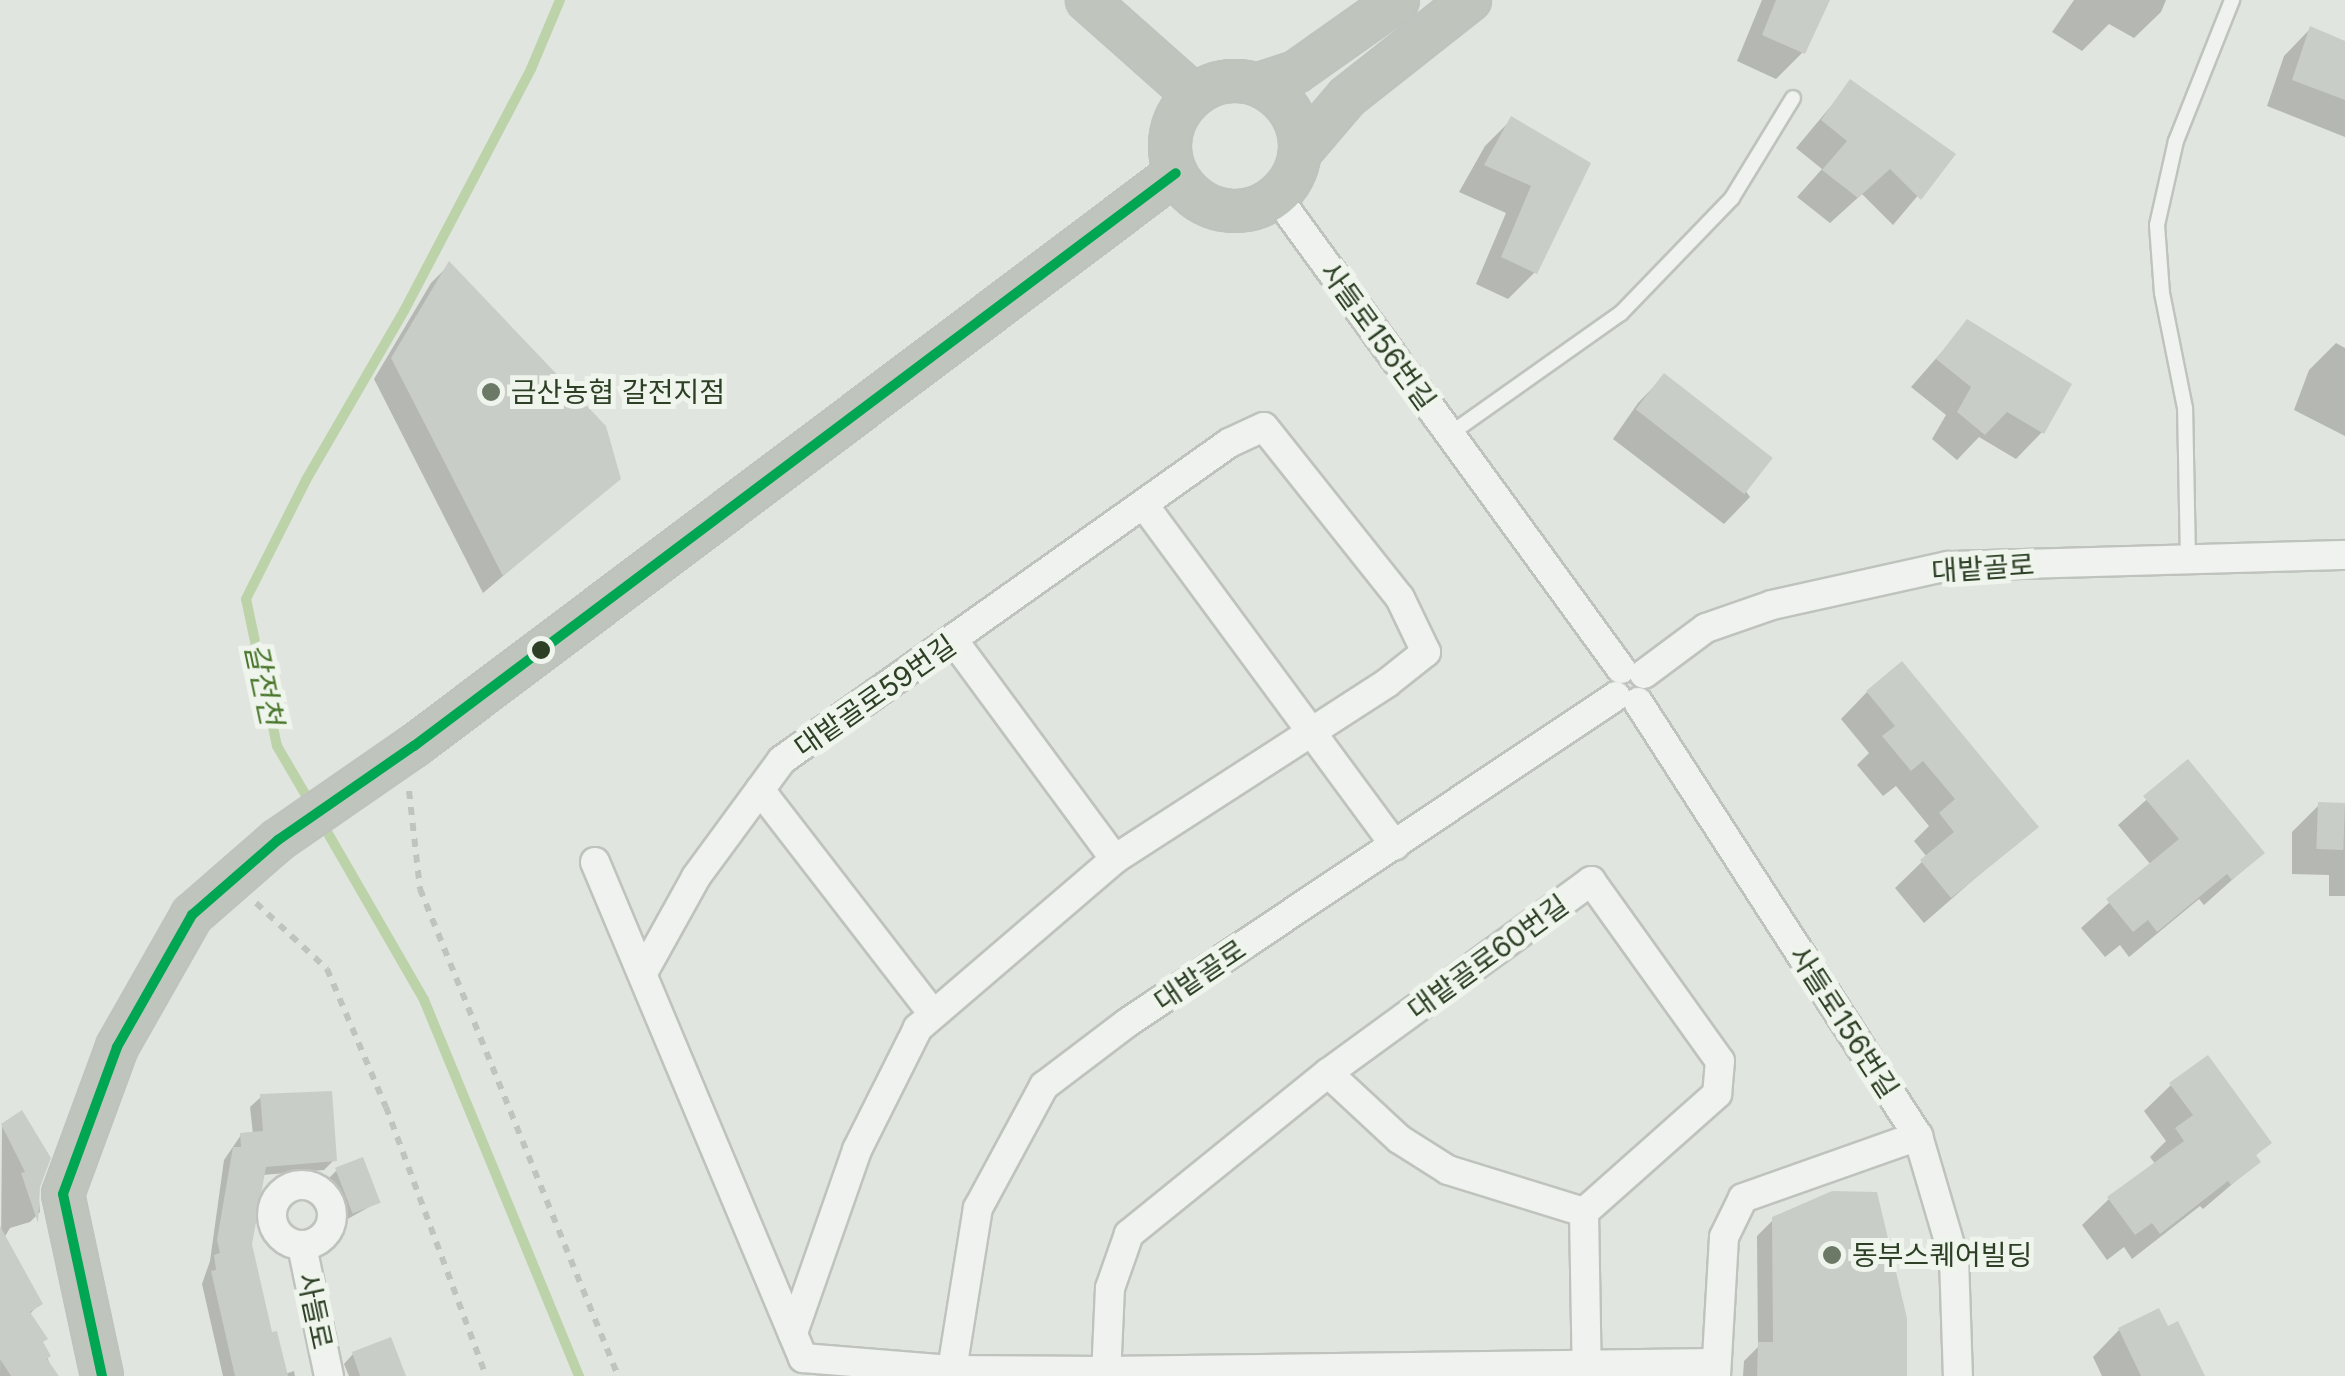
<!DOCTYPE html>
<meta charset="utf-8">
<style>
body{margin:0}
#map{position:relative;width:2345px;height:1376px;overflow:hidden;background:#e1e5df;font-family:Inter,"Noto Sans KR",sans-serif}
div>[style]{position:absolute}
.shadow>*{inset:0;background:#0003}
.stream>*{height:10px;margin:-5px;padding:0 5px;transform-origin:5px;border-radius:5px;background:#bcd3aa}
.building>*{inset:0;background:#c9cdc7;transform-origin:0 0}
.path>*{height:6px;margin-top:-3px;transform-origin:0;background:repeating-linear-gradient(90deg,#bfc5be 0 8px,transparent 0 16px)}
.roads{filter:drop-shadow(2px 0 #bfc3bd) drop-shadow(-2px 0 #bfc3bd) drop-shadow(0 2px #bfc3bd) drop-shadow(0 -2px #bfc3bd)}
.lane>*{height:14px;margin:-7px;padding:0 7px;transform-origin:7px;border-radius:7px;background:#eff2ee}
.street>*{height:28px;margin:-14px;padding:0 14px;transform-origin:14px;border-radius:14px;background:#eff2ee}
.street>.ring{margin:-14px;padding:0;box-sizing:content-box;background:none;border:28px solid #eff2ee;border-radius:50%}
.secondary>*{height:40px;margin:-20px;padding:0 20px;transform-origin:20px;border-radius:20px;background:#bfc5bd}
.secondary>.ring{margin:-20px;padding:0;box-sizing:content-box;background:none;border:40px solid #bfc5bd;border-radius:50%}
.bus-1>*{height:10px;margin:-5px;padding:0 5px;transform-origin:5px;border-radius:5px;background:#00a651}
.dots>*{width:28px;height:28px;translate:-50% -50%;box-sizing:border-box;border:5px solid #eff5ec;border-radius:50%}
span{translate:-50% -50%;white-space:nowrap;text-align:center;line-height:1.15;-webkit-text-stroke:10px #eff5ec;paint-order:stroke}
.street-label{font-size:28px;color:#2d3f25}
.poi-label{font-size:28px;color:#2d3f25}
.left{translate:0 -50%;text-align:left}
.water-label{font-size:30px;color:#49762c;font-style:italic}
</style>
<div id="map">
<div class="shadow">
<div style="clip-path:polygon(1762px 0,1828px 0,1803px 52px,1776px 79px,1737px 61px)"></div>
<div style="clip-path:polygon(2074px 0,2166px 0,2161px 12px,2134px 38px,2109px 24px,2082px 51px,2052px 32px)"></div>
<div style="clip-path:polygon(2310px 29px,2345px 44px,2345px 137px,2267px 106px,2284px 56px)"></div>
<div style="clip-path:polygon(1851px 82px,1952px 155px,1893px 225px,1862px 194px,1830px 223px,1797px 197px,1822px 169px,1796px 148px)"></div>
<div style="clip-path:polygon(1512px 119px,1587px 164px,1534px 273px,1508px 299px,1476px 284px,1506px 213px,1459px 192px,1485px 146px)"></div>
<div style="clip-path:polygon(449px 265px,618px 478px,483px 593px,374px 379px,431px 283px)"></div>
<div style="clip-path:polygon(1968px 322px,2042px 432px,2016px 459px,1979px 437px,1957px 460px,1932px 439px,1946px 415px,1911px 387px)"></div>
<div style="clip-path:polygon(2336px 343px,2345px 348px,2345px 436px,2294px 410px,2309px 370px)"></div>
<div style="clip-path:polygon(1664px 376px,1750px 497px,1724px 524px,1613px 439px,1638px 403px)"></div>
<div style="clip-path:polygon(1867px 692px,2035px 826px,1924px 923px,1895px 888px,1927px 857px,1914px 841px,1929px 826px,1896px 786px,1883px 796px,1857px 765px,1869px 753px,1841px 719px)"></div>
<div style="clip-path:polygon(2188px 763px,2262px 853px,2204px 905px,2199px 899px,2129px 957px,2120px 945px,2105px 957px,2081px 928px,2151px 865px,2118px 825px)"></div>
<div style="clip-path:polygon(2319px 805px,2345px 805px,2345px 896px,2329px 896px,2329px 875px,2292px 874px,2292px 832px)"></div>
<div style="clip-path:polygon(2171px 1085px,2269px 1143px,2254px 1157px,2258px 1162px,2203px 1209px,2200px 1206px,2132px 1259px,2124px 1247px,2107px 1260px,2082px 1225px,2109px 1199px,2156px 1165px,2150px 1157px,2166px 1141px,2144px 1111px)"></div>
<div style="clip-path:polygon(261px 1097px,334px 1160px,324px 1170px,262px 1175px,250px 1244px,270px 1336px,285px 1374px,294px 1371px,295px 1376px,223px 1376px,202px 1284px,210px 1261px,224px 1160px,241px 1135px,253px 1134px,250px 1107px)"></div>
<div style="clip-path:polygon(2px 1126px,38px 1187px,40px 1212px,30px 1222px,10px 1228px,4px 1238px,40px 1303px,29px 1315px,53px 1371px,49px 1376px,0 1376px)"></div>
<div style="clip-path:polygon(336px 1171px,378px 1202px,344px 1221px,327px 1180px)"></div>
<div style="clip-path:polygon(1774px 1219px,1905px 1376px,1743px 1376px,1744px 1361px,1758px 1347px,1757px 1236px)"></div>
<div style="clip-path:polygon(2166px 1329px,2202px 1376px,2102px 1376px,2093px 1357px,2119px 1330px)"></div>
<div style="clip-path:polygon(353px 1354px,403px 1376px,349px 1376px,344px 1364px)"></div>
</div>
<div class="stream">
<div style="left:311px;top:804px;width:67px;rotate:-120.4deg"></div>
<div style="left:277px;top:746px;width:150px;rotate:-101.9deg"></div>
<div style="left:246px;top:599px;width:133px;rotate:-63.2deg"></div>
<div style="left:306px;top:480px;width:195px;rotate:-59.9deg"></div>
<div style="left:404px;top:311px;width:273px;rotate:-62.3deg"></div>
<div style="left:531px;top:69px;width:75px;rotate:-67.2deg"></div>
<div style="left:322px;top:823px;width:204px;rotate:60deg"></div>
<div style="left:424px;top:1000px;width:407px;rotate:67.6deg"></div>
</div>
<div class="building">
<div style="clip-path:polygon(1776px 0,1830px 0,1805px 54px,1762px 35px)"></div>
<div style="clip-path:polygon(2310px 26px,2345px 41px,2345px 100px,2292px 80px)"></div>
<div style="clip-path:polygon(1850px 79px,1956px 154px,1921px 200px,1890px 169px,1858px 198px,1822px 170px,1847px 141px,1821px 120px)"></div>
<div style="clip-path:polygon(1511px 116px,1591px 163px,1537px 274px,1501px 257px,1531px 186px,1484px 165px)"></div>
<div style="clip-path:polygon(449px 261px,606px 426px,621px 479px,503px 576px,391px 358px)"></div>
<div style="clip-path:polygon(1967px 319px,2072px 384px,2044px 434px,2007px 412px,1985px 435px,1957px 412px,1971px 387px,1936px 359px)"></div>
<div style="left:1664px;top:373px;width:138px;height:46px;rotate:38deg"></div>
<div style="clip-path:polygon(1902px 661px,2039px 827px,1951px 898px,1920px 860px,1954px 832px,1939px 813px,1955px 799px,1923px 761px,1911px 771px,1882px 736px,1895px 726px,1866px 691px)"></div>
<div style="clip-path:polygon(2188px 759px,2265px 853px,2232px 880px,2227px 874px,2157px 932px,2148px 920px,2133px 932px,2106px 899px,2179px 839px,2143px 796px)"></div>
<div style="left:2318px;top:802px;width:27px;height:47px;rotate:2deg"></div>
<div style="clip-path:polygon(2208px 1055px,2272px 1143px,2256px 1155px,2261px 1162px,2231px 1185px,2228px 1181px,2160px 1234px,2152px 1223px,2135px 1235px,2107px 1197px,2184px 1141px,2175px 1128px,2193px 1115px,2169px 1083px)"></div>
<div style="clip-path:polygon(332px 1091px,337px 1161px,266px 1167px,252px 1244px,272px 1332px,277px 1331px,288px 1376px,235px 1376px,211px 1271px,216px 1270px,214px 1255px,220px 1253px,217px 1240px,233px 1147px,241px 1147px,240px 1133px,263px 1131px,260px 1094px)"></div>
<div style="clip-path:polygon(22px 1110px,51px 1158px,40px 1187px,38px 1223px,21px 1173px,25px 1172px,1px 1124px)"></div>
<div style="left:363px;top:1157px;width:49px;height:30px;rotate:69deg"></div>
<div style="clip-path:polygon(1832px 1191px,1877px 1192px,1907px 1318px,1907px 1376px,1757px 1376px,1758px 1342px,1773px 1342px,1772px 1217px)"></div>
<div style="clip-path:polygon(0 1226px,43px 1304px,30px 1312px,48px 1339px,43px 1342px,51px 1356px,47px 1359px,59px 1376px,11px 1376px,0 1359px)"></div>
<div style="clip-path:polygon(2159px 1308px,2168px 1326px,2178px 1321px,2205px 1376px,2141px 1376px,2118px 1328px)"></div>
<div style="clip-path:polygon(391px 1337px,406px 1376px,360px 1376px,352px 1352px)"></div>
</div>
<div class="path">
<div style="left:409px;top:791px;width:99px;rotate:83.6deg"></div>
<div style="left:420px;top:889px;width:526px;rotate:67.87deg"></div>
<div style="left:256px;top:903px;width:97px;rotate:42.9deg"></div>
<div style="left:327px;top:969px;width:150px;rotate:66.9deg"></div>
<div style="left:386px;top:1107px;width:287px;rotate:69.6deg"></div>
</div>
<div class="roads">
<div class="lane">
<div style="left:1450px;top:434px;width:209px;rotate:-35.3deg"></div>
<div style="left:1621px;top:313px;width:160px;rotate:-46deg"></div>
<div style="left:1732px;top:198px;width:117px;rotate:-58.6deg"></div>
<div style="left:2188px;top:560px;width:152px;rotate:-91.1deg"></div>
<div style="left:2185px;top:408px;width:117px;rotate:-101.3deg"></div>
<div style="left:2162px;top:293px;width:68px;rotate:-94.2deg"></div>
<div style="left:2157px;top:225px;width:86px;rotate:-77.3deg"></div>
<div style="left:2176px;top:141px;width:152px;rotate:-68.3deg"></div>
</div>
<div class="street">
<div style="left:1277px;top:197px;width:584px;rotate:53.91deg"></div>
<div style="left:1144px;top:505px;width:423px;rotate:53.6deg"></div>
<div style="left:954px;top:641px;width:271px;rotate:53.6deg"></div>
<div style="left:1644px;top:674px;width:77px;rotate:-36.6deg"></div>
<div style="left:1706px;top:628px;width:70px;rotate:-19.2deg"></div>
<div style="left:1772px;top:605px;width:180px;rotate:-12.5deg"></div>
<div style="left:1948px;top:566px;width:397px;rotate:-1.6deg"></div>
<div style="left:1638px;top:702px;width:516px;rotate:57.17deg"></div>
<div style="left:1918px;top:1136px;width:127px;rotate:73.6deg"></div>
<div style="left:1954px;top:1258px;width:118px;rotate:88.1deg"></div>
<div style="left:760px;top:790px;width:283px;rotate:52.3deg"></div>
<div style="left:595px;top:862px;width:538px;rotate:67.25deg"></div>
<div style="left:803px;top:1358px;width:148px;rotate:4.6deg"></div>
<div style="left:951px;top:1370px;width:154px;rotate:0.4deg"></div>
<div style="left:1105px;top:1371px;width:611px;rotate:-0.75deg"></div>
<div style="left:644px;top:971px;width:107px;rotate:-61deg"></div>
<div style="left:696px;top:877px;width:145px;rotate:-53.7deg"></div>
<div style="left:782px;top:760px;width:548px;rotate:-35.34deg"></div>
<div style="left:1229px;top:443px;width:38px;rotate:-25deg"></div>
<div style="left:1264px;top:427px;width:218px;rotate:51.5deg"></div>
<div style="left:1400px;top:598px;width:60px;rotate:64.3deg"></div>
<div style="left:1426px;top:652px;width:50px;rotate:141.5deg"></div>
<div style="left:1387px;top:683px;width:324px;rotate:147.1deg"></div>
<div style="left:1115px;top:859px;width:260px;rotate:139.4deg"></div>
<div style="left:918px;top:1028px;width:136px;rotate:116.6deg"></div>
<div style="left:857px;top:1150px;width:194px;rotate:109.3deg"></div>
<div style="left:1328px;top:1073px;width:97px;rotate:42.9deg"></div>
<div style="left:1399px;top:1139px;width:58px;rotate:32.3deg"></div>
<div style="left:1448px;top:1170px;width:142px;rotate:17.2deg"></div>
<div class="ring" style="left:272px;top:1185px;width:32px;height:32px"></div>
<div style="left:302px;top:1246px;width:133px;rotate:78.3deg"></div>
<div style="left:951px;top:1376px;width:170px;rotate:-80.9deg"></div>
<div style="left:978px;top:1208px;width:139px;rotate:-61.6deg"></div>
<div style="left:1044px;top:1086px;width:104px;rotate:-37.2deg"></div>
<div style="left:1127px;top:1023px;width:588px;rotate:-33.77deg"></div>
<div style="left:1106px;top:1376px;width:88px;rotate:-87.4deg"></div>
<div style="left:1110px;top:1288px;width:57px;rotate:-70.6deg"></div>
<div style="left:1129px;top:1234px;width:256px;rotate:-39deg"></div>
<div style="left:1328px;top:1073px;width:326px;rotate:-36.1deg"></div>
<div style="left:1591px;top:881px;width:221px;rotate:54.4deg"></div>
<div style="left:1720px;top:1061px;width:33px;rotate:95deg"></div>
<div style="left:1717px;top:1094px;width:178px;rotate:138.4deg"></div>
<div style="left:1584px;top:1212px;width:164px;rotate:89deg"></div>
<div style="left:1716px;top:1376px;width:139px;rotate:-86.7deg"></div>
<div style="left:1724px;top:1237px;width:43px;rotate:-64deg"></div>
<div style="left:1743px;top:1198px;width:186px;rotate:-19.5deg"></div>
</div>
<div class="secondary">
<div style="left:1087px;top:0;width:143px;rotate:41.6deg"></div>
<div class="ring" style="left:1170px;top:81px;width:90px;height:90px"></div>
<div style="left:1259px;top:84px;width:39px;rotate:-18deg"></div>
<div style="left:1296px;top:72px;width:125px;rotate:-35.2deg"></div>
<div style="left:1301px;top:151px;width:71px;rotate:-49.6deg"></div>
<div style="left:1347px;top:97px;width:157px;rotate:-38.3deg"></div>
<div style="left:102px;top:1376px;width:186px;rotate:-102.1deg"></div>
<div style="left:63px;top:1194px;width:157px;rotate:-69.8deg"></div>
<div style="left:117px;top:1047px;width:152px;rotate:-60.4deg"></div>
<div style="left:192px;top:915px;width:114px;rotate:-41.1deg"></div>
<div style="left:278px;top:840px;width:165px;rotate:-34.7deg"></div>
<div style="left:414px;top:746px;width:953px;rotate:-36.94deg"></div>
</div>
</div>
<div class="bus-1">
<div style="left:102px;top:1376px;width:186px;rotate:-102.1deg"></div>
<div style="left:63px;top:1194px;width:157px;rotate:-69.8deg"></div>
<div style="left:117px;top:1047px;width:152px;rotate:-60.4deg"></div>
<div style="left:192px;top:915px;width:114px;rotate:-41.1deg"></div>
<div style="left:278px;top:840px;width:165px;rotate:-34.7deg"></div>
<div style="left:414px;top:746px;width:953px;rotate:-36.94deg"></div>
</div>
<div class="dots">
<div style="left:491px;top:392px;background:#6c7966"></div>
<div style="left:541px;top:650px;background:#2d3f25"></div>
<div style="left:1832px;top:1255px;background:#6c7966"></div>
</div>
<div class="street-label">
<span style="left:1378px;top:336px;rotate:54deg">사들로156번길</span>
<span style="left:1983px;top:568px;rotate:-4deg">대밭골로</span>
<span style="left:875px;top:696px;rotate:-35deg">대밭골로59번길</span>
<span style="left:1488px;top:957px;rotate:-36deg">대밭골로60번길</span>
<span style="left:1200px;top:975px;rotate:-34deg">대밭골로</span>
<span style="left:1844px;top:1022px;rotate:57deg">사들로156번길</span>
<span style="left:315px;top:1311px;rotate:78deg">사들로</span>
</div>
<div class="poi-label">
<span class="left" style="left:511px;top:392px">금산농협 갈전지점</span>
<span class="left" style="left:1852px;top:1255px">동부스퀘어빌딩</span>
</div>
<div class="water-label">
<span style="left:264px;top:684px;rotate:78deg">갈전천</span>
</div>
</div>
